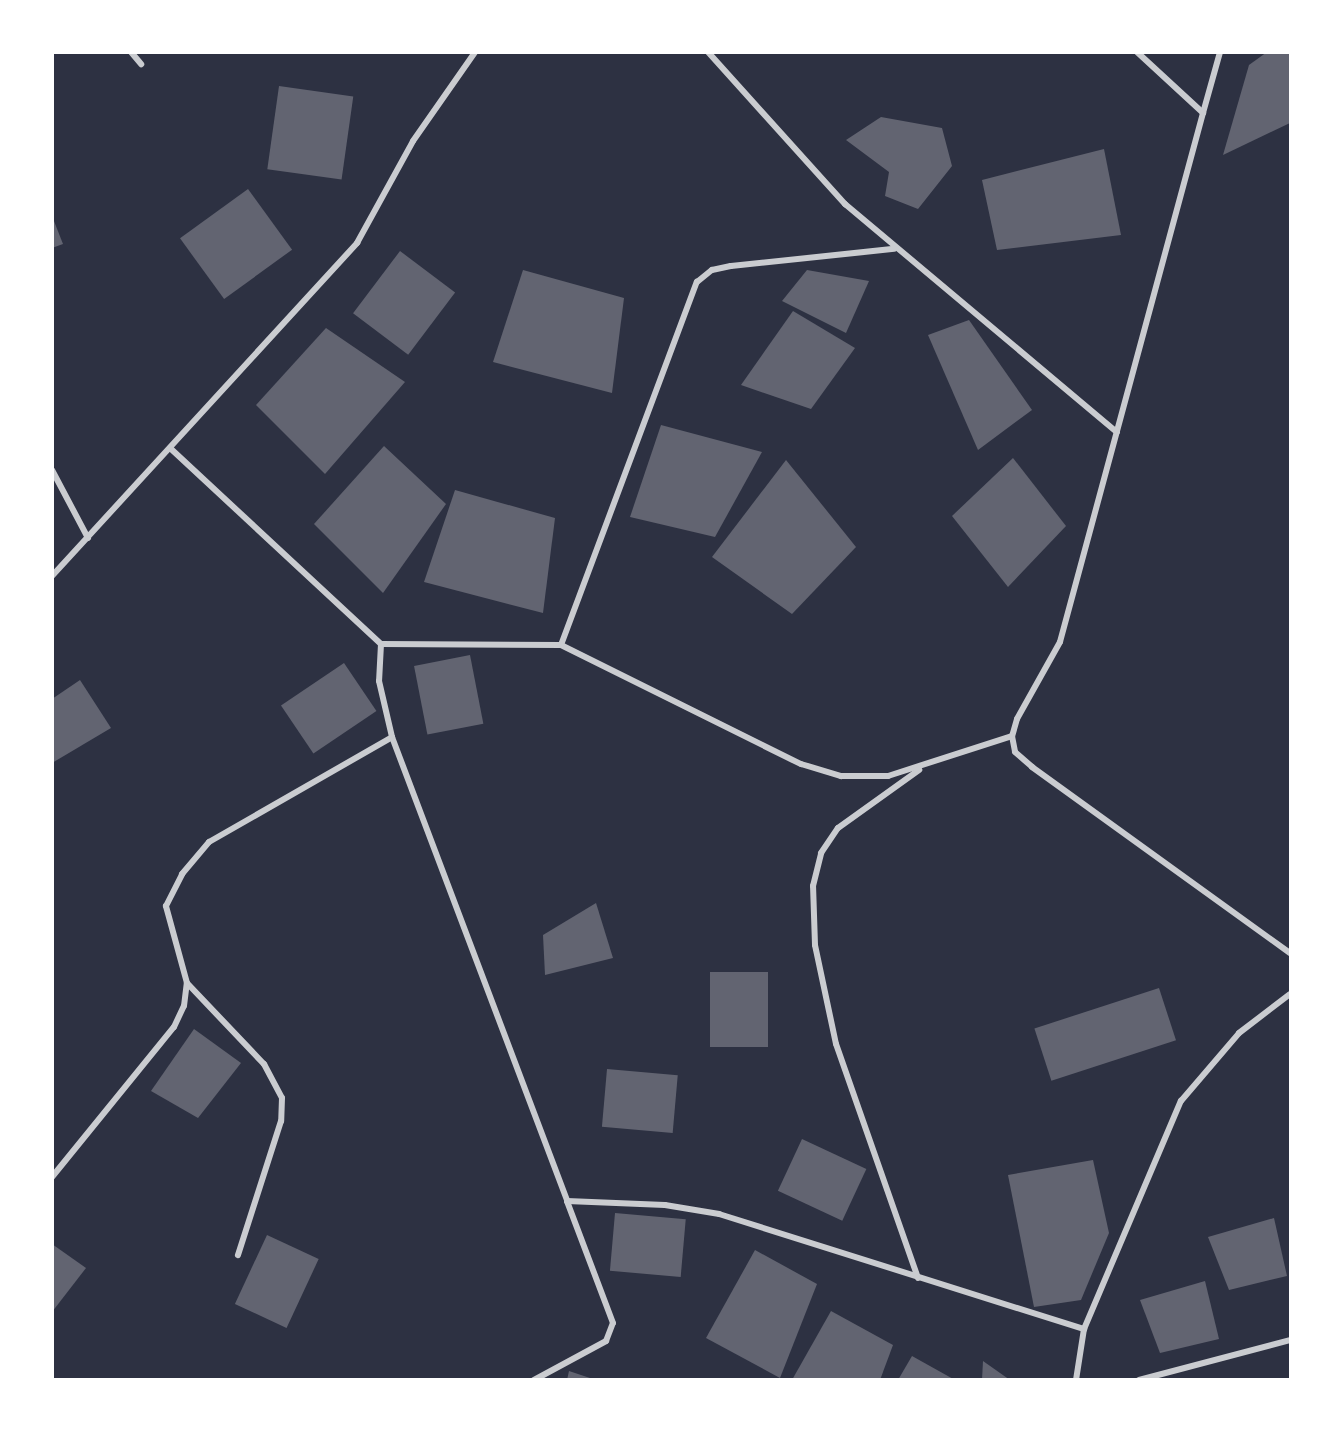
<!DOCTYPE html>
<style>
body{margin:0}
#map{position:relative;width:1343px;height:1432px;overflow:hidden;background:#2d3142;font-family:Montserrat,sans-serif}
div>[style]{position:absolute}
.building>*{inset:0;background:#626471;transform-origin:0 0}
.minor>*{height:6px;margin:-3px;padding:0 3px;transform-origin:3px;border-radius:3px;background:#caccd0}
span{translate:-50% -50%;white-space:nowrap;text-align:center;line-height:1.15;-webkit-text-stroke:4.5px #fff;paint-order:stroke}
.frame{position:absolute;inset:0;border:54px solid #fff;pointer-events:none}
</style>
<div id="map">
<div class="building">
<div style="clip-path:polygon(1267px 52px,1290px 52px,1290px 123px,1223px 155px,1249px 65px)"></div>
<div style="left:279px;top:86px;width:75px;height:84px;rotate:8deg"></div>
<div style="clip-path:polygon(881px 117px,942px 128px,952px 166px,918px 209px,885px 196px,889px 172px,846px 140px)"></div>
<div style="clip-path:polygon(1104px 149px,1121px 235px,997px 250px,982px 180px)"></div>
<div style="left:248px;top:189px;width:75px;height:84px;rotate:54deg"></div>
<div style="clip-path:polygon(52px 216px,63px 244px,52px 248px)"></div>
<div style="left:400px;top:251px;width:69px;height:78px;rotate:37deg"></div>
<div style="clip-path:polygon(523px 270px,624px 298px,612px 393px,493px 362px)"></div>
<div style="clip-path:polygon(807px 270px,869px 281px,846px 333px,782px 301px)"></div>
<div style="clip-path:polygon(793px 311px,855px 348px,811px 409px,741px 385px)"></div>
<div style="clip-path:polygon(969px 320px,1032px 410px,978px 450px,928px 335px)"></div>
<div style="clip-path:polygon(326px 328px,405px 382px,325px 474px,256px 405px)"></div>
<div style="clip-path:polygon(661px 425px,762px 452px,715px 537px,630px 517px)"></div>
<div style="clip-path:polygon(384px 446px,446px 504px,383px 593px,314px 524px)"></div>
<div style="clip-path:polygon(1013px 458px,1066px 526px,1008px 587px,952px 516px)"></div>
<div style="clip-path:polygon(786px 460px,856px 547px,792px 614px,712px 557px)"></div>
<div style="clip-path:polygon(455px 490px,555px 518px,543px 613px,424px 582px)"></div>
<div style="left:470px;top:655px;width:70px;height:57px;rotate:79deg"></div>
<div style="left:344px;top:663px;width:58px;height:76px;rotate:56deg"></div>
<div style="clip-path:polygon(80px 680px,111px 728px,52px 763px,52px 699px)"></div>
<div style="clip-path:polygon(596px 903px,613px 958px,545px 975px,543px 935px)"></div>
<div style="left:710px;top:972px;width:58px;height:75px"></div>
<div style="left:1159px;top:988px;width:55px;height:131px;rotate:72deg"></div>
<div style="clip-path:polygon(194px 1029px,241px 1063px,198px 1118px,151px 1091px)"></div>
<div style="left:607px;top:1069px;width:71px;height:58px;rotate:5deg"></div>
<div style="left:802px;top:1139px;width:71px;height:57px;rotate:25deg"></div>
<div style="clip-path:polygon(1093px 1160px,1109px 1233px,1081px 1300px,1034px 1307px,1008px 1175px)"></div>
<div style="left:615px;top:1213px;width:71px;height:58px;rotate:5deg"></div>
<div style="clip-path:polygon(1274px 1218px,1287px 1276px,1229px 1290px,1208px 1237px)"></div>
<div style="left:267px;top:1235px;width:57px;height:76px;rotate:25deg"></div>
<div style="clip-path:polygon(52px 1244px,86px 1268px,52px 1312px)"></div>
<div style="clip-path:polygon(755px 1250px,817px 1284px,780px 1378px,706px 1338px)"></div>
<div style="clip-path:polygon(1205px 1281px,1219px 1339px,1160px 1353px,1140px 1300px)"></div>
<div style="clip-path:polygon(831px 1311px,893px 1345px,880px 1380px,792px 1380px)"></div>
<div style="clip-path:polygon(912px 1356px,955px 1380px,898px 1380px)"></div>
<div style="clip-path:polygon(983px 1361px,1010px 1380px,982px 1380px)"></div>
<div style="clip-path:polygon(569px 1371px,593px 1379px,593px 1380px,567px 1380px)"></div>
</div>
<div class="minor">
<div style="left:131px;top:52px;width:16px;rotate:50deg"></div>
<div style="left:708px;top:52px;width:205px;rotate:48deg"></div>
<div style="left:845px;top:204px;width:355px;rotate:40deg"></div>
<div style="left:1137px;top:52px;width:90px;rotate:42.7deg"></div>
<div style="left:1203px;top:113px;width:63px;rotate:-74.4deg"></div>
<div style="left:1203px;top:113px;width:548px;rotate:105.13deg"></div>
<div style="left:1060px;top:642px;width:88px;rotate:119.2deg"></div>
<div style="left:1017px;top:719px;width:18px;rotate:106deg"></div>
<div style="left:1012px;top:736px;width:16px;rotate:79deg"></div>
<div style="left:1015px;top:752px;width:23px;rotate:41deg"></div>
<div style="left:1032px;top:767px;width:318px;rotate:35.8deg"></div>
<div style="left:170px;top:448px;width:288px;rotate:42.9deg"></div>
<div style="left:381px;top:644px;width:37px;rotate:93deg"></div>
<div style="left:379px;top:681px;width:57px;rotate:76.9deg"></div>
<div style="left:392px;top:737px;width:496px;rotate:69.3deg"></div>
<div style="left:567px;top:1201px;width:98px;rotate:2.3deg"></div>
<div style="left:665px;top:1205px;width:55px;rotate:9.5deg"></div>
<div style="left:719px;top:1214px;width:383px;rotate:17.5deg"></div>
<div style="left:52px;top:470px;width:77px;rotate:62.1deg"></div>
<div style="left:52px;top:576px;width:452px;rotate:-47.5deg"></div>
<div style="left:357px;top:243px;width:116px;rotate:-61.2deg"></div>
<div style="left:413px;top:141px;width:108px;rotate:-55.1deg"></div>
<div style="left:381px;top:644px;width:180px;rotate:0.3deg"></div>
<div style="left:561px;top:645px;width:268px;rotate:26.4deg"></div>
<div style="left:801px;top:764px;width:42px;rotate:16.7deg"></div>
<div style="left:841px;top:776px;width:47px"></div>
<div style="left:888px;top:776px;width:130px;rotate:-17.9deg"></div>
<div style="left:561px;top:645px;width:388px;rotate:-69.5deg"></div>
<div style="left:697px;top:282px;width:19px;rotate:-39deg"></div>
<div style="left:712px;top:270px;width:19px;rotate:-12deg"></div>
<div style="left:731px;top:266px;width:164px;rotate:-6deg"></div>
<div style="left:187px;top:983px;width:112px;rotate:46.5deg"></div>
<div style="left:264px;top:1064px;width:38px;rotate:62deg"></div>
<div style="left:282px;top:1098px;width:23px;rotate:92deg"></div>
<div style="left:281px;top:1121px;width:141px;rotate:107.8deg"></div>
<div style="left:52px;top:1177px;width:193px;rotate:-50.9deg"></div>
<div style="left:174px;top:1027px;width:23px;rotate:-65deg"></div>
<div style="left:184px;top:1006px;width:23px;rotate:-83deg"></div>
<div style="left:187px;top:983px;width:80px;rotate:-105.3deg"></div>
<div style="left:166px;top:906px;width:36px;rotate:-63deg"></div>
<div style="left:182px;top:874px;width:42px;rotate:-49.8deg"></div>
<div style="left:209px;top:842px;width:211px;rotate:-29.8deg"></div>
<div style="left:918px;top:1278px;width:248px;rotate:-109.3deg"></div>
<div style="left:836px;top:1044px;width:101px;rotate:-102deg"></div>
<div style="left:815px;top:945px;width:59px;rotate:-91.9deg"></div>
<div style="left:813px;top:886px;width:34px;rotate:-76deg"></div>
<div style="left:821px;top:853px;width:30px;rotate:-56deg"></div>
<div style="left:838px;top:828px;width:100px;rotate:-35.6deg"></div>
<div style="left:534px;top:1380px;width:82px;rotate:-28.4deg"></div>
<div style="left:606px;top:1341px;width:19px;rotate:-69deg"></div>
<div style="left:613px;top:1323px;width:130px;rotate:-110.7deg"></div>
<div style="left:1076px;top:1380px;width:52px;rotate:-81.1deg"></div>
<div style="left:1084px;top:1329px;width:248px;rotate:-67deg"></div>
<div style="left:1181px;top:1101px;width:89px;rotate:-49.5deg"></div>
<div style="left:1239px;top:1033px;width:64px;rotate:-37.4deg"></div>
<div style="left:1139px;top:1380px;width:156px;rotate:-14.8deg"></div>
</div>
<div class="frame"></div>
</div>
